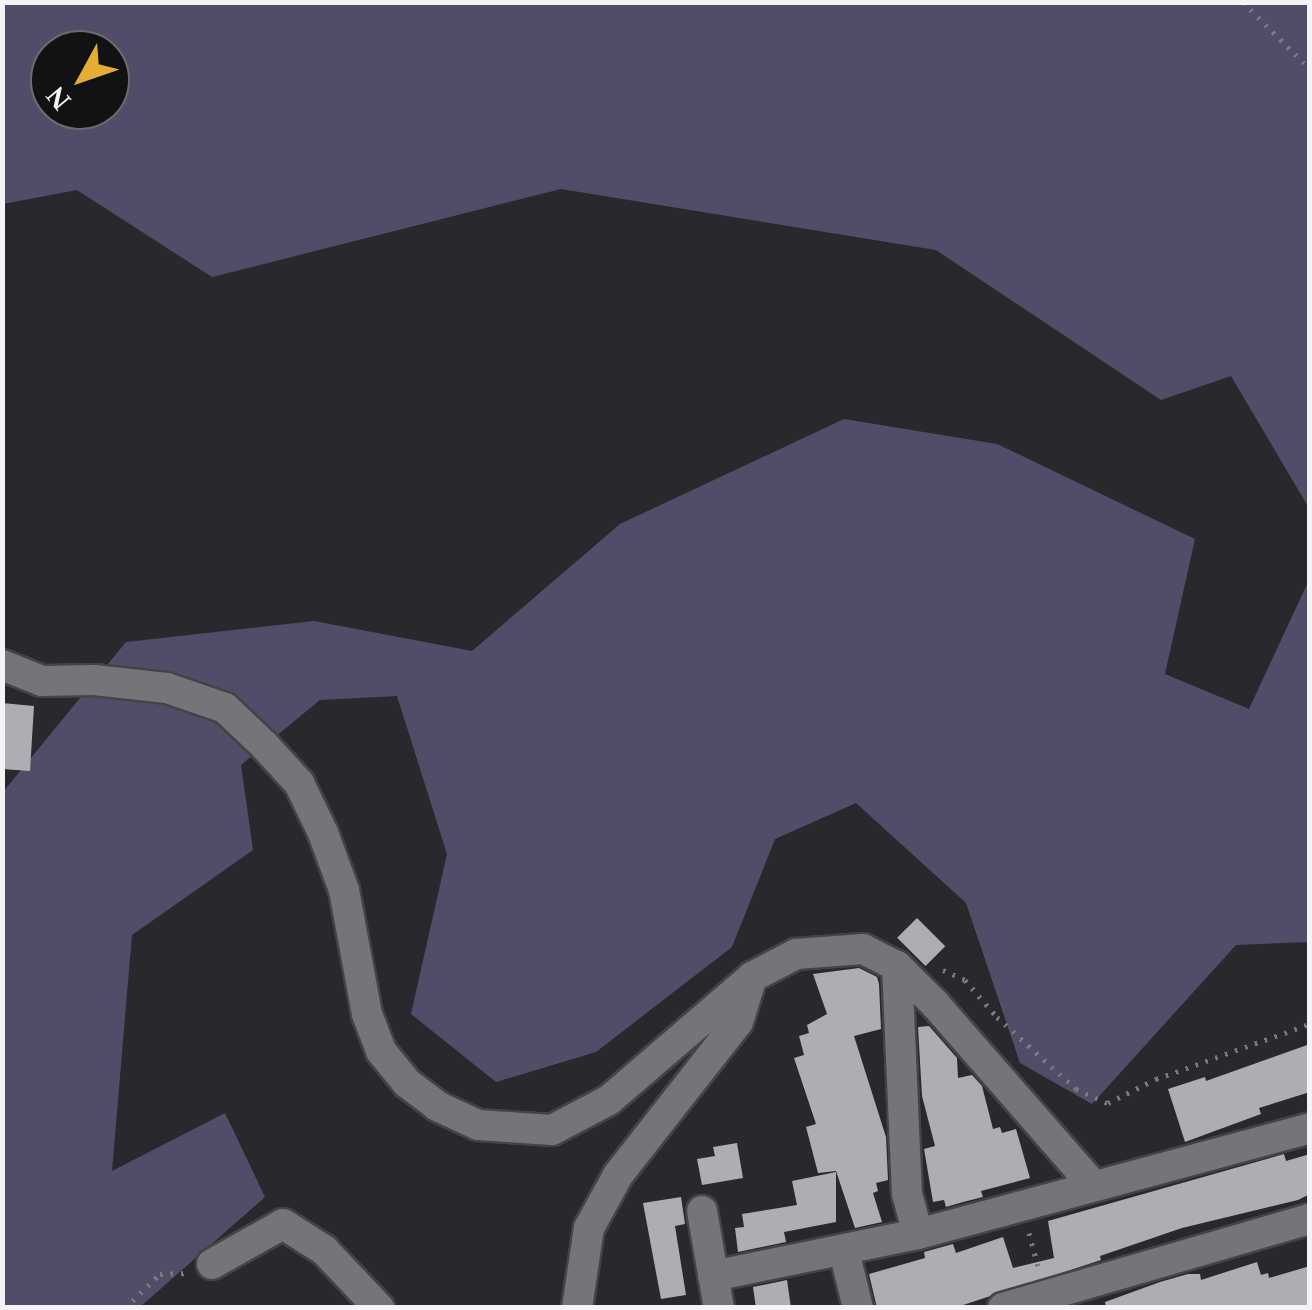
<!DOCTYPE html>
<style>
body{margin:0}
#map{position:relative;width:1312px;height:1310px;overflow:hidden;background:#29282d;font-family:Georgia,serif}
div>[style]{position:absolute}
.green>*{inset:0;background:#514d69}
.building>*{inset:0;background:#aeadb3;transform-origin:0 0}
.path>*{height:5px;margin-top:-2.5px;transform-origin:0;background:repeating-linear-gradient(90deg,#7b7a7e 0 2.5px,transparent 0 10.5px)}
.roads{filter:drop-shadow(2px 0 #444346) drop-shadow(-2px 0 #444346) drop-shadow(0 2px #444346) drop-shadow(0 -2px #444346)}
.minor>*{height:30px;margin:-15px;padding:0 15px;transform-origin:15px;border-radius:15px;background:#747479}
span{translate:-50% -50%;white-space:nowrap;text-align:center;line-height:1.15;-webkit-text-stroke:10px #121214;paint-order:stroke}
.frame{position:absolute;inset:0;border:5px solid #f4f3f6;pointer-events:none}
.north{position:absolute;left:30px;top:30px;width:100px;height:100px;box-sizing:border-box;background:#121214;border:2px solid #6c6c6e;border-radius:50%;rotate:230deg;font-size:28px;font-weight:700;line-height:40px;text-align:center;color:#f4f3f6}
.north::after{content:'';display:block;margin:auto;width:35px;height:45px;background:#e5ad35;clip-path:polygon(50% 0,100% 100%,50% 72%,0 100%)}
</style>
<div id="map">
<div class="green">
<div style="clip-path:polygon(evenodd,3px 2px,1309px 3px,1309px 508px,1231px 376px,1161px 400px,936px 250px,561px 189px,212px 277px,77px 190px,3px 204px,3px 2px,50px 50px,110px 50px,110px 110px,50px 110px,50px 50px)"></div>
<div style="clip-path:polygon(844px 419px,997px 444px,1195px 539px,1165px 674px,1249px 709px,1309px 580px,1309px 942px,1236px 945px,1092px 1104px,1020px 1063px,966px 903px,856px 803px,775px 839px,732px 947px,596px 1052px,496px 1082px,411px 1014px,447px 854px,397px 696px,320px 700px,241px 765px,253px 850px,132px 935px,112px 1171px,225px 1113px,265px 1197px,140px 1307px,3px 1308px,3px 792px,126px 642px,314px 621px,472px 651px,620px 524px)"></div>
</div>
<div class="building">
<div style="clip-path:polygon(2px 703px,34px 706px,30px 771px,2px 769px)"></div>
<div style="left:917px;top:918px;width:40px;height:28px;rotate:45deg"></div>
<div style="clip-path:polygon(859px 968px,877px 977px,879px 984px,881px 1029px,854px 1036px,886px 1137px,888px 1180px,876px 1183px,878px 1191px,873px 1193px,882px 1222px,855px 1228px,836px 1171px,818px 1173px,806px 1127px,816px 1124px,794px 1058px,804px 1055px,799px 1036px,809px 1033px,807px 1025px,827px 1014px,813px 974px)"></div>
<div style="clip-path:polygon(929px 1026px,957px 1058px,958px 1078px,972px 1075px,982px 1086px,993px 1129px,1000px 1127px,1002px 1133px,1016px 1129px,1030px 1178px,981px 1191px,983px 1197px,963px 1202px,946px 1207px,944px 1200px,933px 1202px,924px 1149px,935px 1146px,922px 1096px,918px 1027px)"></div>
<div style="clip-path:polygon(1310px 1044px,1310px 1092px,1259px 1108px,1261px 1114px,1185px 1142px,1168px 1089px,1205px 1077px,1206px 1081px)"></div>
<div style="clip-path:polygon(737px 1143px,743px 1178px,702px 1185px,697px 1159px,715px 1156px,713px 1147px)"></div>
<div style="clip-path:polygon(1284px 1154px,1286px 1161px,1310px 1154px,1310px 1194px,1298px 1200px,1182px 1228px,1100px 1256px,1101px 1260px,954px 1308px,877px 1308px,869px 1274px,925px 1258px,924px 1252px,953px 1244px,956px 1253px,1003px 1237px,1013px 1268px,1054px 1258px,1048px 1221px)"></div>
<div style="clip-path:polygon(836px 1172px,836px 1222px,784px 1232px,786px 1242px,738px 1252px,735px 1228px,744px 1227px,742px 1214px,797px 1205px,792px 1181px)"></div>
<div style="clip-path:polygon(681px 1197px,685px 1224px,675px 1226px,686px 1295px,661px 1299px,643px 1203px)"></div>
<div style="clip-path:polygon(1257px 1262px,1261px 1275px,1268px 1273px,1269px 1278px,1310px 1266px,1310px 1305px,1106px 1308px,1105px 1302px,1160px 1282px,1188px 1274px,1200px 1274px,1201px 1280px)"></div>
<div style="clip-path:polygon(787px 1280px,791px 1308px,756px 1308px,753px 1287px)"></div>
</div>
<div class="path">
<div style="left:1243px;top:2px;width:95px;rotate:45deg"></div>
<div style="left:943px;top:970px;width:24px;rotate:24deg"></div>
<div style="left:965px;top:980px;width:49px;rotate:49.1deg"></div>
<div style="left:997px;top:1017px;width:107px;rotate:42.3deg"></div>
<div style="left:1076px;top:1089px;width:35px;rotate:24deg"></div>
<div style="left:1108px;top:1103px;width:54px;rotate:-26.6deg"></div>
<div style="left:1156px;top:1079px;width:164px;rotate:-19.7deg"></div>
<div style="left:1029px;top:1233px;width:39px;rotate:75deg"></div>
<div style="left:125px;top:1308px;width:49px;rotate:-44.2deg"></div>
<div style="left:160px;top:1274px;width:28px;rotate:-2deg"></div>
</div>
<div class="roads">
<div class="minor">
<div style="left:2px;top:665px;width:43px;rotate:21.8deg"></div>
<div style="left:42px;top:681px;width:52px;rotate:-1.1deg"></div>
<div style="left:94px;top:680px;width:73px;rotate:6.3deg"></div>
<div style="left:167px;top:688px;width:61px;rotate:19deg"></div>
<div style="left:225px;top:708px;width:54px;rotate:43.5deg"></div>
<div style="left:264px;top:745px;width:52px;rotate:47.4deg"></div>
<div style="left:299px;top:783px;width:55px;rotate:64.4deg"></div>
<div style="left:323px;top:833px;width:61px;rotate:69.8deg"></div>
<div style="left:344px;top:890px;width:126px;rotate:79.5deg"></div>
<div style="left:367px;top:1014px;width:40px;rotate:69deg"></div>
<div style="left:381px;top:1051px;width:41px;rotate:50.9deg"></div>
<div style="left:407px;top:1083px;width:38px;rotate:37deg"></div>
<div style="left:437px;top:1106px;width:45px;rotate:24.9deg"></div>
<div style="left:478px;top:1125px;width:74px;rotate:3.9deg"></div>
<div style="left:552px;top:1130px;width:64px;rotate:-27.8deg"></div>
<div style="left:609px;top:1100px;width:189px;rotate:-40.7deg"></div>
<div style="left:752px;top:977px;width:50px;rotate:-27.6deg"></div>
<div style="left:796px;top:954px;width:67px;rotate:-4.3deg"></div>
<div style="left:863px;top:949px;width:38px;rotate:27deg"></div>
<div style="left:897px;top:966px;width:54px;rotate:45deg"></div>
<div style="left:935px;top:1004px;width:242px;rotate:48.9deg"></div>
<div style="left:897px;top:966px;width:228px;rotate:87.5deg"></div>
<div style="left:907px;top:1194px;width:41px;rotate:74.6deg"></div>
<div style="left:702px;top:1211px;width:98px;rotate:80.1deg"></div>
<div style="left:844px;top:1251px;width:59px;rotate:76.2deg"></div>
<div style="left:212px;top:1264px;width:81px;rotate:-29.4deg"></div>
<div style="left:283px;top:1224px;width:49px;rotate:32.4deg"></div>
<div style="left:324px;top:1250px;width:80px;rotate:46.5deg"></div>
<div style="left:713px;top:1276px;width:209px;rotate:-11.6deg"></div>
<div style="left:918px;top:1234px;width:406px;rotate:-15.1deg"></div>
<div style="left:577px;top:1308px;width:81px;rotate:-81.5deg"></div>
<div style="left:589px;top:1228px;width:60px;rotate:-61.3deg"></div>
<div style="left:618px;top:1175px;width:194px;rotate:-51.9deg"></div>
<div style="left:738px;top:1022px;width:47px;rotate:-72.7deg"></div>
<div style="left:1003px;top:1308px;width:320px;rotate:-16.2deg"></div>
</div>
</div>
<div class="frame"></div>
<div class="north">N</div>
</div>
